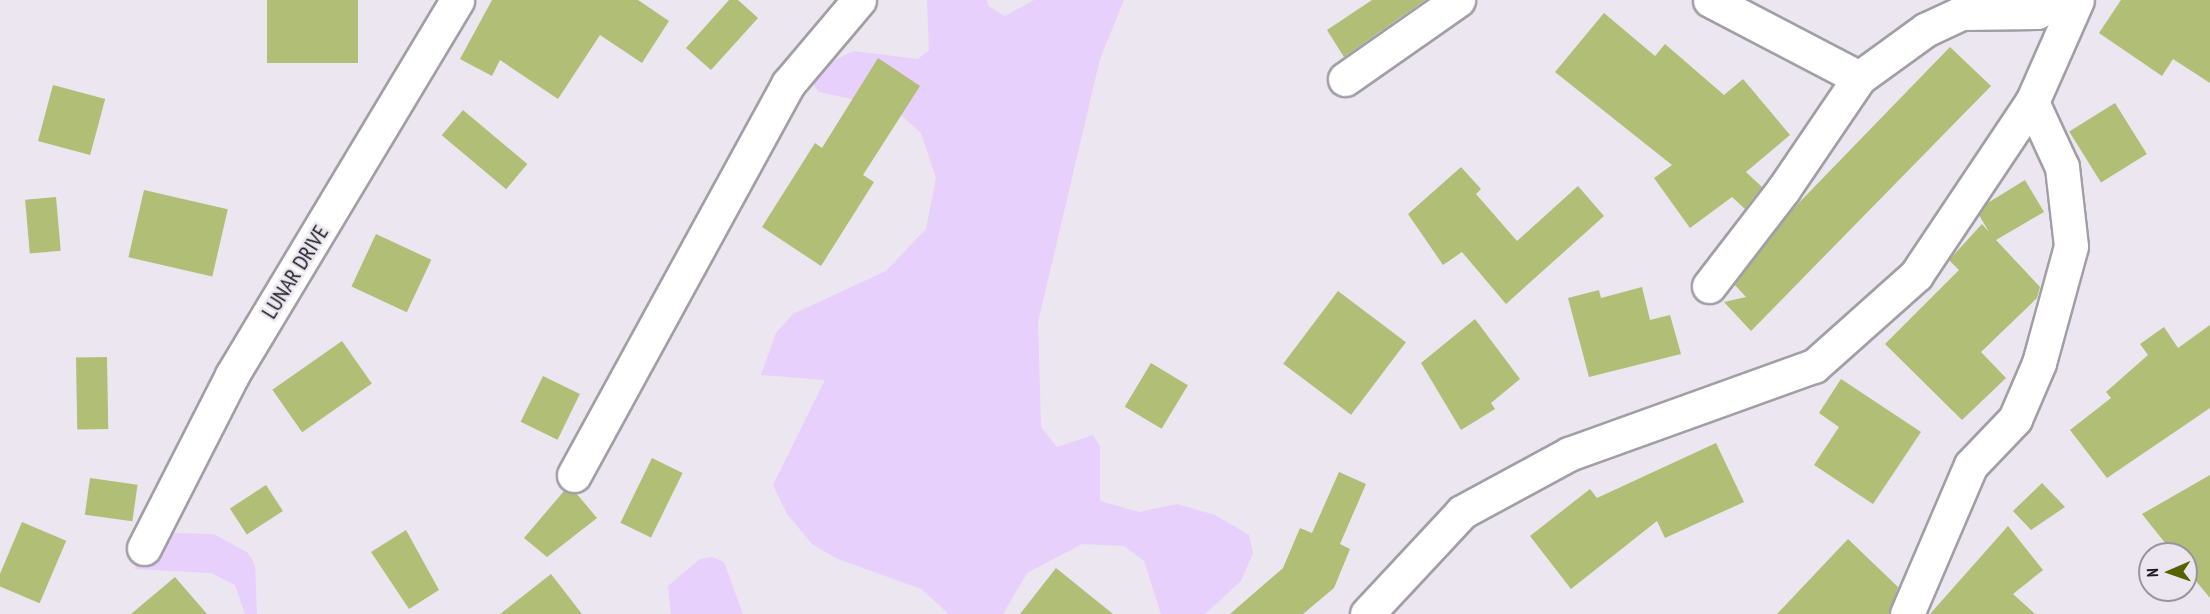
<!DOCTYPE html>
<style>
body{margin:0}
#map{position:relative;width:2210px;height:614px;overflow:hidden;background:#ebe6f0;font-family:"PT Sans Narrow",sans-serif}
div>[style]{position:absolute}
.green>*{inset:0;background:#e7d0fb}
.building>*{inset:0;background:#b1be75;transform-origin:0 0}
.roads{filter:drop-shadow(2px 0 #a29ea6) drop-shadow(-2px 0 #a29ea6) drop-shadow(0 2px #a29ea6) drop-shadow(0 -2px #a29ea6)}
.minor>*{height:33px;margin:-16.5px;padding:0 16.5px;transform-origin:16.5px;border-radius:16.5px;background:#fff}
span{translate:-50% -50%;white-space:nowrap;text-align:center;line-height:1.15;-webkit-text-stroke:5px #ebe6f0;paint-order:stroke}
.street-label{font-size:22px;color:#1d1b1e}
.north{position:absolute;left:2138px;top:542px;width:60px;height:60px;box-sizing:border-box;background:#ebe6f0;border:2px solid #99959c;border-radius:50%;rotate:268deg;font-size:16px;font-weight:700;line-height:24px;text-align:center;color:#1d1b1e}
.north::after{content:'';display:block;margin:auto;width:21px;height:27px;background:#566100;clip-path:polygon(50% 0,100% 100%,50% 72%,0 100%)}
</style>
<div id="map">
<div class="green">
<div style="clip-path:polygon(927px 0,987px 0,988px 6px,1005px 16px,1034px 0,1124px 0,1100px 59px,1038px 322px,1041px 427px,1057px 447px,1093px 435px,1100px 446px,1100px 501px,1139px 512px,1177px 504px,1215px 515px,1249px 535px,1253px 553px,1241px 581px,1205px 614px,1161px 614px,1144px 561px,1124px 546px,1082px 544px,1027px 573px,1003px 614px,949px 614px,921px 589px,838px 559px,813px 545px,787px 514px,773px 485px,825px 380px,761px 375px,776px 333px,793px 314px,886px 271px,926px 229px,936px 178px,921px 133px,893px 108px,819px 92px,806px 74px,854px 51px,918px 59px,929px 50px)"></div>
<div style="clip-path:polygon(174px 533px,214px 534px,248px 553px,255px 565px,257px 614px,245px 614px,235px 585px,211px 573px,135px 569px,137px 546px)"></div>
<div style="clip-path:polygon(712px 557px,724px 562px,743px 614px,671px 614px,668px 586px,700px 559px)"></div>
</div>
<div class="building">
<div style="left:267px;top:0;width:91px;height:63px"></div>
<div style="clip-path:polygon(492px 0,638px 0,669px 21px,642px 63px,600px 35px,558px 99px,500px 60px,492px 76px,460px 59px)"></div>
<div style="clip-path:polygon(729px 0,738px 0,758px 18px,711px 70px,686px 48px)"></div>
<div style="clip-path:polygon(1372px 0,1425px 0,1344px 57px,1327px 30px)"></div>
<div style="clip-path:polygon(2121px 0,2210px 0,2210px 83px,2173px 59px,2162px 76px,2099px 33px)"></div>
<div style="clip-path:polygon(1604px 13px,1655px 56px,1665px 44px,1724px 95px,1743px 79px,1790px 135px,1746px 172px,1762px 187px,1745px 209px,1732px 197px,1690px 228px,1654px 178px,1672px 165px,1555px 72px)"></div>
<div style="clip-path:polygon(1950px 47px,1991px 86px,1751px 331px,1724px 302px,1746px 297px,1734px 284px,1790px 212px)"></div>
<div style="clip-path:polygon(878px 58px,920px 86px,863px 175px,874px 182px,821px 266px,762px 227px,815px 143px,822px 148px)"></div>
<div style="left:53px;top:85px;width:54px;height:58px;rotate:15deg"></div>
<div style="left:2115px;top:103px;width:60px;height:54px;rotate:58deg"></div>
<div style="left:463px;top:110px;width:84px;height:33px;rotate:40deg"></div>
<div style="clip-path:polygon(1461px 167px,1481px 189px,1476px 194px,1517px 241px,1578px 186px,1604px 216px,1506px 304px,1462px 252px,1443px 265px,1408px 214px)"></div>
<div style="clip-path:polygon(2025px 180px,2044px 212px,1996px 240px,2040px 287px,2037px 298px,1981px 352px,2006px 378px,1962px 420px,1885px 344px,1959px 270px,1949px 260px,1982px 224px,1989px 232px,1979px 215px,1986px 204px)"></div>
<div style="left:144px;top:190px;width:86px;height:69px;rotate:13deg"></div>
<div style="left:56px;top:197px;width:54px;height:31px;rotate:85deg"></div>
<div style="left:376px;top:234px;width:61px;height:58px;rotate:25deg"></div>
<div style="clip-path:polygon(1642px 287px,1650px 320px,1670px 315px,1681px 354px,1589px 377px,1568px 298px,1599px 290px,1601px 298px)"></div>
<div style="left:1338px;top:291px;width:85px;height:91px;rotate:37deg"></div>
<div style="clip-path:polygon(1475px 319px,1520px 379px,1491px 403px,1495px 409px,1461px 430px,1421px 363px)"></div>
<div style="clip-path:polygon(2210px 325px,2210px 408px,2107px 478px,2070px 430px,2111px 398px,2106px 392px,2148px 355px,2140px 344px,2164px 327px,2178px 348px)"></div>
<div style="left:342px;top:341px;width:52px;height:85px;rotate:55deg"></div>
<div style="left:107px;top:357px;width:72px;height:31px;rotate:89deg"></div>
<div style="left:1151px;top:363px;width:43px;height:51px;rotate:31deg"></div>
<div style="left:543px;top:376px;width:41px;height:51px;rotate:26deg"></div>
<div style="clip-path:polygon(1841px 379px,1921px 432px,1873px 504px,1814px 465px,1839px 427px,1819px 413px)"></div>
<div style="clip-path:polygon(1716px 443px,1744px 502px,1665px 538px,1657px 521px,1571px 589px,1530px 536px,1590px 489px,1597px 498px)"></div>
<div style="left:652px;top:458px;width:34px;height:72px;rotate:26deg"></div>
<div style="clip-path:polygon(1339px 472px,1366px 484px,1340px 544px,1350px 549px,1334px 588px,1303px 614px,1230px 614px,1283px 568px,1300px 528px,1312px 533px)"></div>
<div style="clip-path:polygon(2210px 475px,2210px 598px,2186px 569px,2186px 554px,2174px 554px,2142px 514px)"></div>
<div style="left:90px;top:478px;width:48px;height:37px;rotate:8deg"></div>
<div style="clip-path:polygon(2042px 483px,2065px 507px,2031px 530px,2013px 511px)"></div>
<div style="left:266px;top:485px;width:31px;height:43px;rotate:57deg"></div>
<div style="clip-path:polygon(564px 491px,576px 493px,597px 518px,547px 557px,524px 538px)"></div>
<div style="left:22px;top:522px;width:48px;height:68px;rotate:23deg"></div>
<div style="clip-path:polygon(2008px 526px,2043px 570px,2013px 594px,2035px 614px,1930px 614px)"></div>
<div style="clip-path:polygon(406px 530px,439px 590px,409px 609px,371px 552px)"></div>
<div style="clip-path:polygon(1848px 539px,1898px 587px,1889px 614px,1777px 614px)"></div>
<div style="clip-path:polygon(1056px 568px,1113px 614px,1020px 614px)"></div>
<div style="clip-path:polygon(551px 574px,582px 614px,500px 614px)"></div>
<div style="clip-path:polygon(175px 577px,207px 614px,131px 614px)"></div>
</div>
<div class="roads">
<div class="minor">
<div style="left:1710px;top:0;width:168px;rotate:27.6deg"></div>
<div style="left:1345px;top:79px;width:138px;rotate:-35deg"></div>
<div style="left:1709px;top:286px;width:121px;rotate:-52.4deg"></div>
<div style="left:1783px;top:190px;width:135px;rotate:-55.8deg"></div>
<div style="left:1859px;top:78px;width:82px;rotate:-36deg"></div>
<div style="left:1925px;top:30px;width:40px;rotate:-25deg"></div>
<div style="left:1961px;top:13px;width:76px;rotate:-0.8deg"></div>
<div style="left:2037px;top:12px;width:20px;rotate:-37deg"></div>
<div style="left:574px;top:475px;width:446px;rotate:-61.3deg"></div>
<div style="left:788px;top:84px;width:110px;rotate:-49.8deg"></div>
<div style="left:144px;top:548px;width:194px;rotate:-63deg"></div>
<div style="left:232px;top:375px;width:437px;rotate:-59deg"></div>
<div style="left:1367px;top:614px;width:139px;rotate:-47deg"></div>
<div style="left:1462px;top:512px;width:122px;rotate:-28.5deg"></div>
<div style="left:1569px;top:454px;width:260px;rotate:-19.8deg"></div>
<div style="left:1814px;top:366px;width:137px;rotate:-41.7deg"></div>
<div style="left:1916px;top:275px;width:208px;rotate:-56.2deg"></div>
<div style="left:2032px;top:102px;width:111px;rotate:-66.2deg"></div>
<div style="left:1907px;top:614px;width:162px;rotate:-66.8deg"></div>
<div style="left:1971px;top:465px;width:64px;rotate:-46.3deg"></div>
<div style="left:2015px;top:419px;width:61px;rotate:-66.8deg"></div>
<div style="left:2039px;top:363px;width:121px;rotate:-74.7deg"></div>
<div style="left:2071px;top:246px;width:80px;rotate:-96.5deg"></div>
<div style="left:2062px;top:167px;width:72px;rotate:-114.8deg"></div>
</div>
</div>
<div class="street-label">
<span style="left:295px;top:272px;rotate:-58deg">LUNAR DRIVE</span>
</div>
<div class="north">N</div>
</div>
